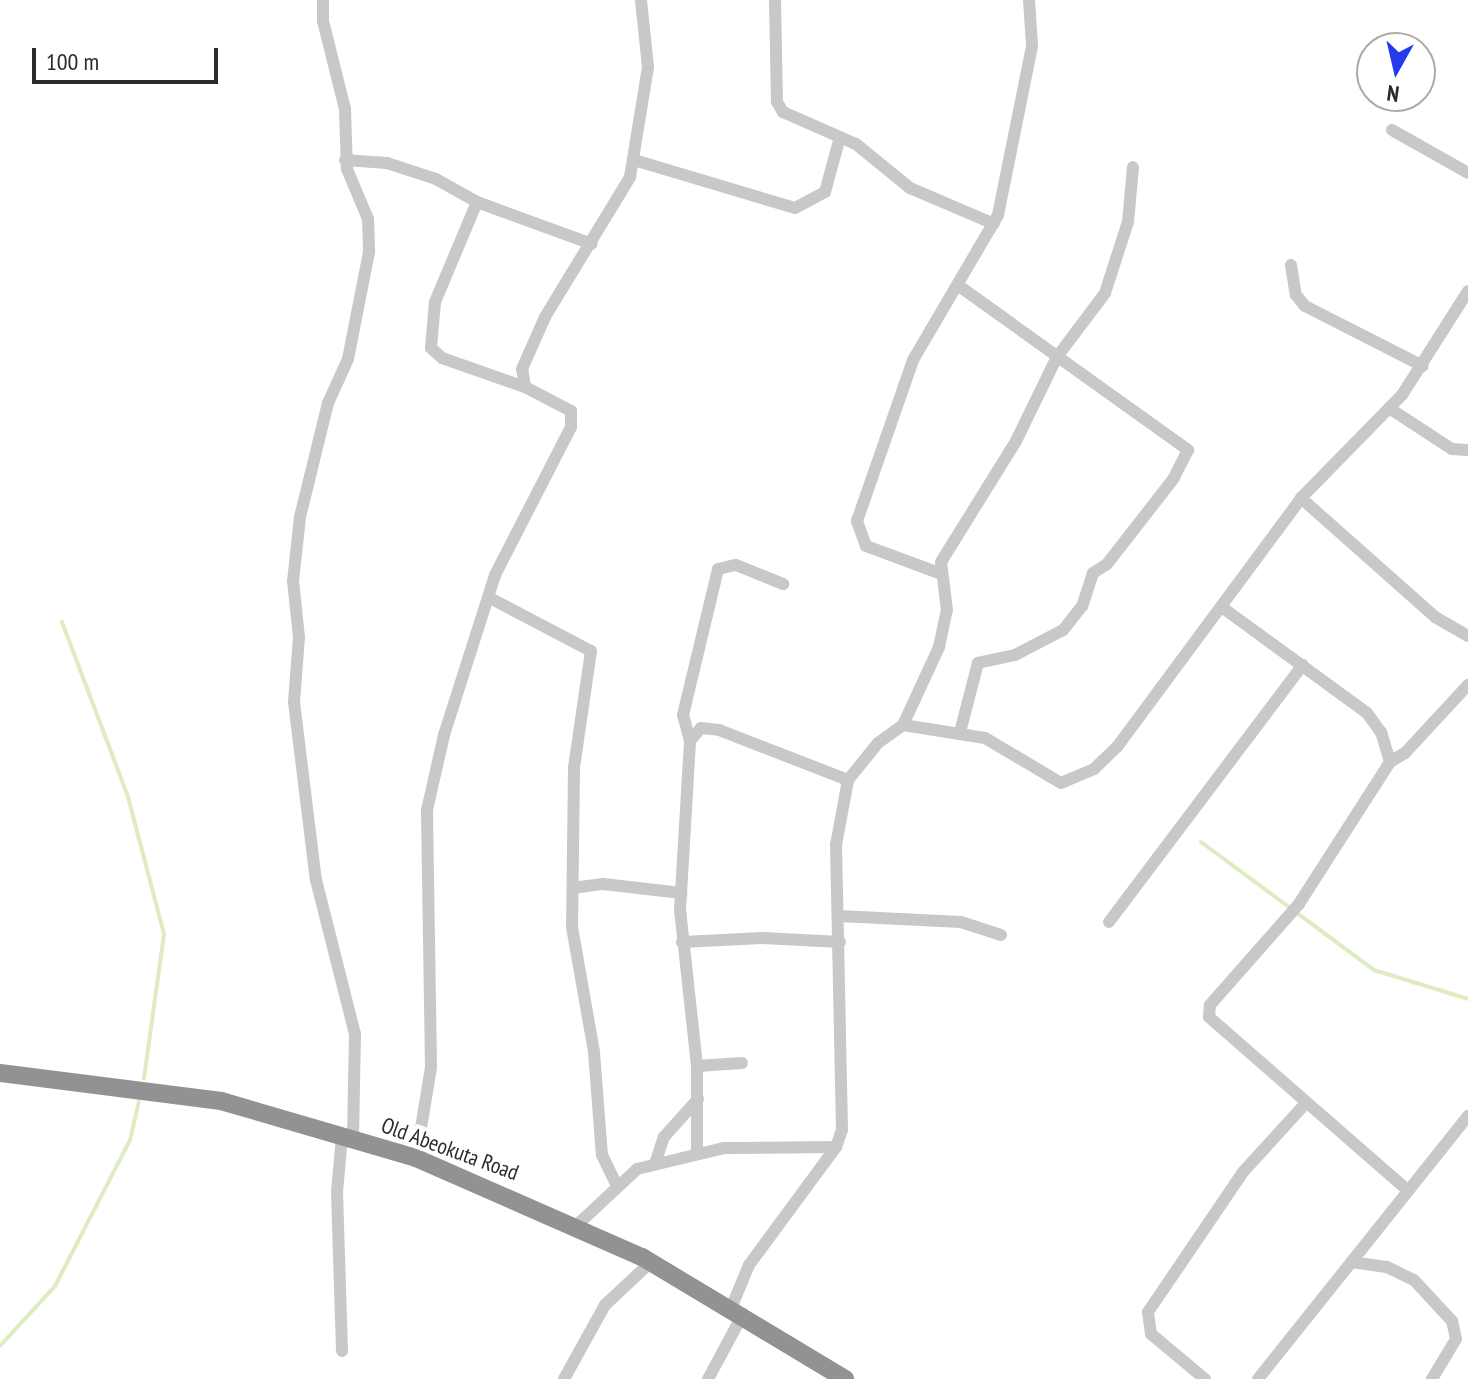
<!DOCTYPE html>
<style>
body{margin:0}
#map{position:relative;width:1468px;height:1379px;overflow:hidden;background:#fff;font-family:"PT Sans Narrow",sans-serif}
div>[style]{position:absolute}
.stream>*{height:4px;margin:-2px;padding:0 2px;transform-origin:2px;border-radius:2px;background:#deecc2}
.minor>*{height:12px;margin:-6px;padding:0 6px;transform-origin:6px;border-radius:6px;background:#c8c8c8}
.highway>*{height:18px;margin:-9px;padding:0 9px;transform-origin:9px;border-radius:9px;background:#929292}
span{translate:-50% -50%;white-space:nowrap;text-align:center;line-height:1.15;-webkit-text-stroke:8px #fff;paint-order:stroke}
.street-label{font-size:22px;color:#2b2b2b}
.north{position:absolute;left:1356px;top:32px;width:80px;height:80px;box-sizing:border-box;background:#fff;border:2px solid #aaa;border-radius:50%;rotate:188deg;font-size:22px;font-weight:700;line-height:32px;text-align:center;color:#2b2b2b}
.north::after{content:'';display:block;margin:auto;width:28px;height:36px;background:#233bed;clip-path:polygon(50% 0,100% 100%,50% 72%,0 100%)}
.scale{position:absolute;left:32px;top:48px;width:186px;height:36px;box-sizing:border-box;border:4px solid #2b2b2b;border-top:0;padding-left:10px;font-size:24px;line-height:28px;white-space:nowrap;color:#2b2b2b;-webkit-text-stroke:6px #fff;paint-order:stroke}
</style>
<div id="map">
<div class="stream">
<div style="left:62px;top:622px;width:187px;rotate:69.3deg"></div>
<div style="left:128px;top:797px;width:142px;rotate:75.3deg"></div>
<div style="left:164px;top:934px;width:146px;rotate:97.9deg"></div>
<div style="left:1201px;top:842px;width:215px;rotate:36.5deg"></div>
<div style="left:1374px;top:970px;width:98px;rotate:17.1deg"></div>
<div style="left:0;top:1346px;width:81px;rotate:-47.5deg"></div>
<div style="left:55px;top:1286px;width:164px;rotate:-62.8deg"></div>
<div style="left:130px;top:1140px;width:39px;rotate:-77deg"></div>
</div>
<div class="minor">
<div style="left:323px;top:0;width:21px;rotate:90deg"></div>
<div style="left:323px;top:21px;width:91px;rotate:76deg"></div>
<div style="left:345px;top:109px;width:60px;rotate:88.1deg"></div>
<div style="left:347px;top:169px;width:54px;rotate:67.2deg"></div>
<div style="left:368px;top:219px;width:33px;rotate:88deg"></div>
<div style="left:369px;top:252px;width:109px;rotate:101.1deg"></div>
<div style="left:348px;top:359px;width:48px;rotate:114.4deg"></div>
<div style="left:328px;top:403px;width:117px;rotate:103.8deg"></div>
<div style="left:300px;top:517px;width:64px;rotate:96.2deg"></div>
<div style="left:293px;top:581px;width:56px;rotate:83.9deg"></div>
<div style="left:299px;top:637px;width:65px;rotate:94.4deg"></div>
<div style="left:294px;top:702px;width:179px;rotate:83deg"></div>
<div style="left:316px;top:880px;width:159px;rotate:75.8deg"></div>
<div style="left:355px;top:1034px;width:106px;rotate:91.1deg"></div>
<div style="left:775px;top:0;width:102px;rotate:88.9deg"></div>
<div style="left:777px;top:102px;width:12px;rotate:59deg"></div>
<div style="left:783px;top:112px;width:80px;rotate:23.7deg"></div>
<div style="left:856px;top:144px;width:70px;rotate:39.2deg"></div>
<div style="left:910px;top:188px;width:91px;rotate:23.2deg"></div>
<div style="left:1392px;top:130px;width:87px;rotate:29.5deg"></div>
<div style="left:345px;top:160px;width:42px;rotate:4.1deg"></div>
<div style="left:387px;top:163px;width:52px;rotate:18.1deg"></div>
<div style="left:436px;top:179px;width:47px;rotate:29.3deg"></div>
<div style="left:477px;top:202px;width:122px;rotate:20.1deg"></div>
<div style="left:634px;top:160px;width:168px;rotate:16.6deg"></div>
<div style="left:795px;top:208px;width:34px;rotate:-28deg"></div>
<div style="left:825px;top:192px;width:57px;rotate:-74.7deg"></div>
<div style="left:477px;top:202px;width:108px;rotate:112.8deg"></div>
<div style="left:435px;top:302px;width:46px;rotate:95deg"></div>
<div style="left:431px;top:348px;width:15px;rotate:42deg"></div>
<div style="left:442px;top:358px;width:88px;rotate:19.3deg"></div>
<div style="left:1291px;top:265px;width:30px;rotate:81deg"></div>
<div style="left:1296px;top:295px;width:14px;rotate:51deg"></div>
<div style="left:1305px;top:306px;width:132px;rotate:27deg"></div>
<div style="left:959px;top:286px;width:282px;rotate:35.6deg"></div>
<div style="left:1188px;top:450px;width:31px;rotate:117deg"></div>
<div style="left:1174px;top:478px;width:109px;rotate:127.9deg"></div>
<div style="left:1107px;top:564px;width:17px;rotate:147deg"></div>
<div style="left:1093px;top:573px;width:35px;rotate:108deg"></div>
<div style="left:1082px;top:606px;width:31px;rotate:128deg"></div>
<div style="left:1063px;top:630px;width:54px;rotate:152.5deg"></div>
<div style="left:1015px;top:655px;width:38px;rotate:168deg"></div>
<div style="left:978px;top:663px;width:71px;rotate:104.6deg"></div>
<div style="left:1389px;top:408px;width:75px;rotate:33.1deg"></div>
<div style="left:1452px;top:449px;width:16px;rotate:4deg"></div>
<div style="left:1301px;top:498px;width:179px;rotate:41.6deg"></div>
<div style="left:1435px;top:617px;width:38px;rotate:30deg"></div>
<div style="left:939px;top:573px;width:78px;rotate:-159.7deg"></div>
<div style="left:866px;top:546px;width:27px;rotate:-110deg"></div>
<div style="left:857px;top:521px;width:170px;rotate:-70.8deg"></div>
<div style="left:913px;top:360px;width:168px;rotate:-59.6deg"></div>
<div style="left:998px;top:215px;width:172px;rotate:-78.6deg"></div>
<div style="left:1032px;top:46px;width:46px;rotate:-93.7deg"></div>
<div style="left:490px;top:598px;width:114px;rotate:27.7deg"></div>
<div style="left:591px;top:651px;width:118px;rotate:98.3deg"></div>
<div style="left:574px;top:768px;width:159px;rotate:90.7deg"></div>
<div style="left:572px;top:927px;width:127px;rotate:80deg"></div>
<div style="left:594px;top:1052px;width:103px;rotate:85.6deg"></div>
<div style="left:602px;top:1155px;width:32px;rotate:64deg"></div>
<div style="left:1223px;top:608px;width:178px;rotate:36.1deg"></div>
<div style="left:1367px;top:713px;width:24px;rotate:54deg"></div>
<div style="left:1381px;top:732px;width:31px;rotate:73deg"></div>
<div style="left:1390px;top:762px;width:169px;rotate:122.7deg"></div>
<div style="left:1299px;top:904px;width:135px;rotate:131.4deg"></div>
<div style="left:1210px;top:1005px;width:12px;rotate:95deg"></div>
<div style="left:1209px;top:1017px;width:262px;rotate:41.1deg"></div>
<div style="left:903px;top:725px;width:86px;rotate:-65.2deg"></div>
<div style="left:939px;top:647px;width:38px;rotate:-78deg"></div>
<div style="left:947px;top:610px;width:48px;rotate:-97.1deg"></div>
<div style="left:941px;top:562px;width:142px;rotate:-58.2deg"></div>
<div style="left:1016px;top:441px;width:93px;rotate:-64deg"></div>
<div style="left:1057px;top:357px;width:80px;rotate:-53.1deg"></div>
<div style="left:1105px;top:293px;width:75px;rotate:-72.1deg"></div>
<div style="left:1128px;top:222px;width:55px;rotate:-84.8deg"></div>
<div style="left:690px;top:741px;width:17px;rotate:-50deg"></div>
<div style="left:701px;top:728px;width:18px;rotate:6deg"></div>
<div style="left:719px;top:730px;width:138px;rotate:21.2deg"></div>
<div style="left:1390px;top:762px;width:17px;rotate:-31deg"></div>
<div style="left:1405px;top:753px;width:93px;rotate:-47.2deg"></div>
<div style="left:573px;top:888px;width:30px;rotate:-8deg"></div>
<div style="left:603px;top:884px;width:79px;rotate:6.6deg"></div>
<div style="left:839px;top:916px;width:122px;rotate:2.8deg"></div>
<div style="left:961px;top:922px;width:42px;rotate:18deg"></div>
<div style="left:1109px;top:922px;width:322px;rotate:-53deg"></div>
<div style="left:682px;top:942px;width:80px;rotate:-2.9deg"></div>
<div style="left:762px;top:938px;width:78px;rotate:2.9deg"></div>
<div style="left:697px;top:1066px;width:45px;rotate:-3.8deg"></div>
<div style="left:342px;top:1136px;width:56px;rotate:95.1deg"></div>
<div style="left:337px;top:1192px;width:159px;rotate:88.2deg"></div>
<div style="left:697px;top:1154px;width:88px;rotate:-90deg"></div>
<div style="left:697px;top:1066px;width:157px;rotate:-96.2deg"></div>
<div style="left:680px;top:910px;width:169px;rotate:-86.6deg"></div>
<div style="left:690px;top:741px;width:27px;rotate:-105deg"></div>
<div style="left:683px;top:715px;width:150px;rotate:-76.5deg"></div>
<div style="left:718px;top:569px;width:18px;rotate:-13deg"></div>
<div style="left:736px;top:565px;width:51px;rotate:22deg"></div>
<div style="left:416px;top:1158px;width:92px;rotate:-80.6deg"></div>
<div style="left:431px;top:1067px;width:257px;rotate:-90.9deg"></div>
<div style="left:427px;top:810px;width:77px;rotate:-77.2deg"></div>
<div style="left:444px;top:735px;width:168px;rotate:-72.3deg"></div>
<div style="left:495px;top:575px;width:166px;rotate:-62.8deg"></div>
<div style="left:571px;top:427px;width:16px;rotate:-90deg"></div>
<div style="left:571px;top:411px;width:52px;rotate:-152.4deg"></div>
<div style="left:525px;top:387px;width:18px;rotate:-99deg"></div>
<div style="left:522px;top:369px;width:57px;rotate:-66.1deg"></div>
<div style="left:545px;top:317px;width:164px;rotate:-58.7deg"></div>
<div style="left:630px;top:177px;width:111px;rotate:-80.7deg"></div>
<div style="left:648px;top:67px;width:67px;rotate:-96deg"></div>
<div style="left:655px;top:1164px;width:28px;rotate:-72deg"></div>
<div style="left:664px;top:1137px;width:51px;rotate:-48.2deg"></div>
<div style="left:577px;top:1225px;width:82px;rotate:-43deg"></div>
<div style="left:637px;top:1169px;width:89px;rotate:-13.6deg"></div>
<div style="left:724px;top:1148px;width:112px;rotate:-0.5deg"></div>
<div style="left:1351px;top:1262px;width:36px;rotate:8deg"></div>
<div style="left:1387px;top:1267px;width:30px;rotate:26deg"></div>
<div style="left:1414px;top:1280px;width:56px;rotate:47.2deg"></div>
<div style="left:1452px;top:1321px;width:18px;rotate:77deg"></div>
<div style="left:1456px;top:1339px;width:47px;rotate:121deg"></div>
<div style="left:732px;top:1306px;width:44px;rotate:-67.5deg"></div>
<div style="left:749px;top:1265px;width:147px;rotate:-53.6deg"></div>
<div style="left:836px;top:1147px;width:18px;rotate:-71deg"></div>
<div style="left:842px;top:1130px;width:285px;rotate:-91.2deg"></div>
<div style="left:836px;top:845px;width:66px;rotate:-79.5deg"></div>
<div style="left:848px;top:780px;width:48px;rotate:-51deg"></div>
<div style="left:878px;top:743px;width:31px;rotate:-36deg"></div>
<div style="left:903px;top:725px;width:83px;rotate:9deg"></div>
<div style="left:985px;top:738px;width:88px;rotate:30.6deg"></div>
<div style="left:1061px;top:783px;width:36px;rotate:-23deg"></div>
<div style="left:1094px;top:769px;width:32px;rotate:-44deg"></div>
<div style="left:1117px;top:747px;width:310px;rotate:-53.5deg"></div>
<div style="left:1301px;top:498px;width:144px;rotate:-45.6deg"></div>
<div style="left:1402px;top:395px;width:123px;rotate:-57.6deg"></div>
<div style="left:564px;top:1379px;width:85px;rotate:-61deg"></div>
<div style="left:605px;top:1305px;width:63px;rotate:-43.1deg"></div>
<div style="left:708px;top:1379px;width:74px;rotate:-61.7deg"></div>
<div style="left:1205px;top:1379px;width:70px;rotate:-140.2deg"></div>
<div style="left:1151px;top:1334px;width:22px;rotate:-98deg"></div>
<div style="left:1148px;top:1312px;width:169px;rotate:-55.8deg"></div>
<div style="left:1243px;top:1172px;width:93px;rotate:-47.6deg"></div>
<div style="left:1258px;top:1379px;width:337px;rotate:-51.4deg"></div>
</div>
<div class="highway">
<div style="left:0;top:1073px;width:223px;rotate:7.2deg"></div>
<div style="left:221px;top:1101px;width:203px;rotate:16.3deg"></div>
<div style="left:416px;top:1158px;width:247px;rotate:23.7deg"></div>
<div style="left:642px;top:1257px;width:237px;rotate:31deg"></div>
</div>
<div class="street-label">
<span style="left:450px;top:1149px;rotate:20deg">Old Abeokuta Road</span>
</div>
<div class="north">N</div>
<div class="scale">100 m</div>
</div>
